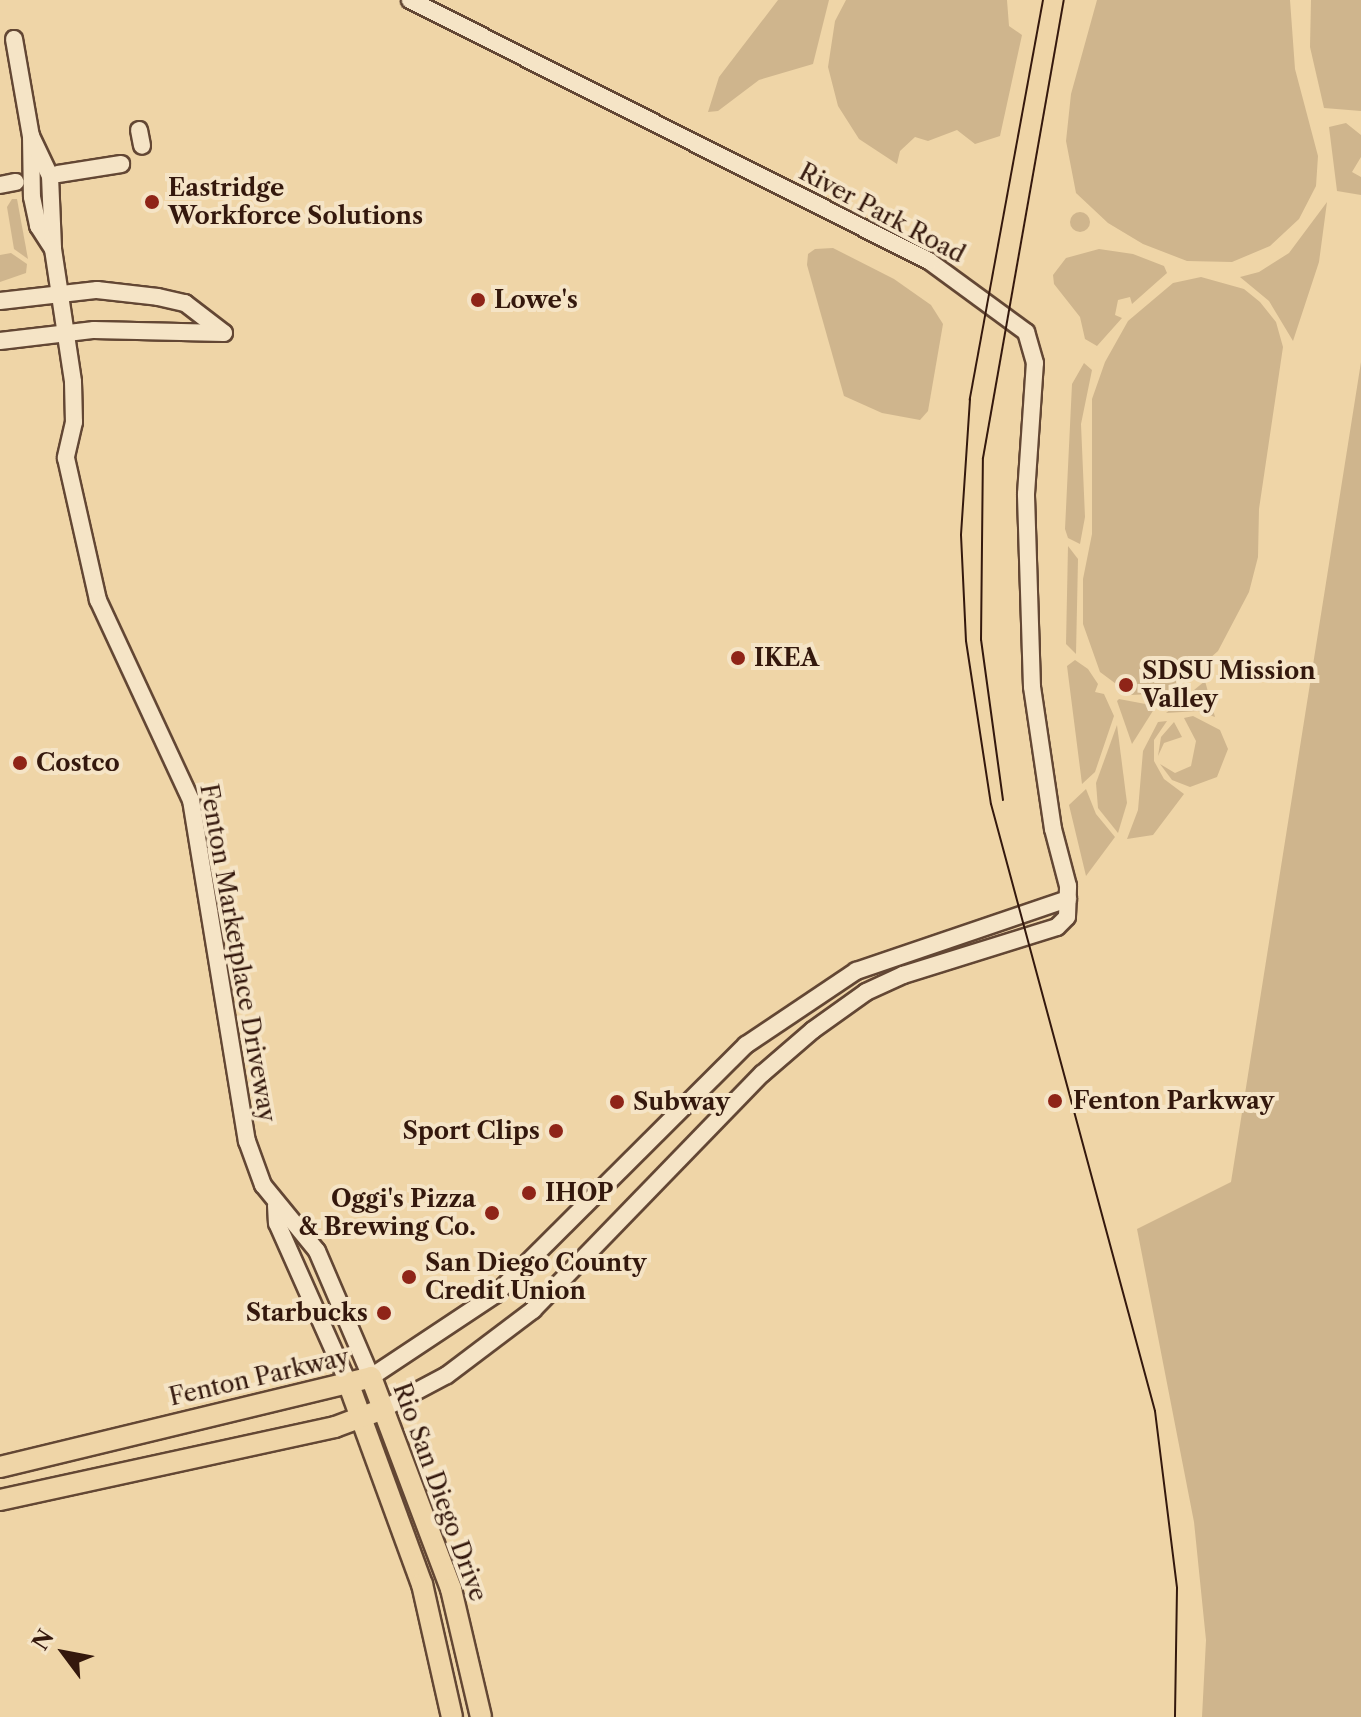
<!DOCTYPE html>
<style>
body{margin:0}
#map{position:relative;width:1361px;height:1717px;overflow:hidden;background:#efd5a7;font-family:"Libre Caslon Text",serif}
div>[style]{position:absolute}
.green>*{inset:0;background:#cfb58d}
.round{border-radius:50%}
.roads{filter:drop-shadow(2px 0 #634734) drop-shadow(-2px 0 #634734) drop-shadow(0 2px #634734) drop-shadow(0 -2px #634734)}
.minor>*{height:16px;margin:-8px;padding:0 8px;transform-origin:8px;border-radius:8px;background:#f5e4c6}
.major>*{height:20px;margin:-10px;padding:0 10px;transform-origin:10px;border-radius:10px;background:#efd5a7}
.tram>*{height:2px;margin:-1px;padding:0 1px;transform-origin:1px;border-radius:1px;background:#34180d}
.dots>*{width:22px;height:22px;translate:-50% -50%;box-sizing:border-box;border:4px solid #f5e4c6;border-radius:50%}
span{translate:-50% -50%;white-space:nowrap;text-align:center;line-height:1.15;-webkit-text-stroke:8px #f5e4c6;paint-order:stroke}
.poi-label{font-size:24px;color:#34180d;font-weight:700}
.left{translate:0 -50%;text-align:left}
.right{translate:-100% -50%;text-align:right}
.street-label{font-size:24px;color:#34180d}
.north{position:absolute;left:24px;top:1613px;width:80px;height:80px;-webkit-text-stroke:6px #f5e4c6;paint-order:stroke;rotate:302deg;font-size:22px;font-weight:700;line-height:32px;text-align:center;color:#34180d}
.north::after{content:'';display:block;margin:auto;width:28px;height:36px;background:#34180d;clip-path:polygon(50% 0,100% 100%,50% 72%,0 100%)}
</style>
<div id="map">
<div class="green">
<div style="clip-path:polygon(778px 0,829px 0,813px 64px,759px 80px,718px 111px,708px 112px,719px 77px)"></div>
<div style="clip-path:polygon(846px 0,1007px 0,1009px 26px,1022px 35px,1000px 136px,975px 144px,957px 130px,928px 141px,915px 137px,900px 151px,897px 164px,859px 139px,838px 106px,828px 67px,835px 21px)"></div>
<div style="clip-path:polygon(1097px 0,1290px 0,1295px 69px,1318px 156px,1316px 186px,1299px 219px,1270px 246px,1232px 262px,1187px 261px,1143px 244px,1108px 223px,1076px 193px,1066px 141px,1071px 94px)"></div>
<div style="clip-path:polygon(1311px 0,1361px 0,1361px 111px,1324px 108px,1310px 47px)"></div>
<div style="clip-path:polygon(1346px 123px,1361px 135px,1361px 157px,1352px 172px,1361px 177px,1361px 195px,1337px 191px,1329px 127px)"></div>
<div style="clip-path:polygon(12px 199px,17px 199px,28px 259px,14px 249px,7px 207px)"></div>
<div style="clip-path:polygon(1327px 202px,1319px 262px,1293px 341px,1269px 301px,1240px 277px,1259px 272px,1289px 253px)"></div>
<div class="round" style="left:1070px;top:212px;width:20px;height:20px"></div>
<div style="clip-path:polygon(833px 248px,894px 279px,931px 305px,943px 324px,928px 411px,920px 420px,882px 413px,844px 396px,807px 265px,808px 254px,815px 249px)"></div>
<div style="clip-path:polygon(1099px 249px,1133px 254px,1164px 266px,1167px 273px,1132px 304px,1130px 297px,1118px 300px,1115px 315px,1122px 318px,1097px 346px,1085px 339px,1080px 317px,1054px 284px,1053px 275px,1066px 258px)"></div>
<div style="clip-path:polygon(11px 253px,27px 264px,26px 273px,0 282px,0 255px)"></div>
<div style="clip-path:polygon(1201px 277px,1244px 289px,1260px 302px,1276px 322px,1283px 347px,1259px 509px,1258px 557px,1249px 592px,1218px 651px,1171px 693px,1131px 695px,1100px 672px,1083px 624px,1083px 579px,1092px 534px,1092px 399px,1105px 362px,1128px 321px,1173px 283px)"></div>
<div style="clip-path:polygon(1361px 362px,1361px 1717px,1202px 1717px,1206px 1640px,1194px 1522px,1137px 1229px,1231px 1182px)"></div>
<div style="clip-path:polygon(1084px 363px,1092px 370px,1081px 424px,1085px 517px,1080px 544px,1068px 538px,1065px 529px,1072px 384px)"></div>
<div style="clip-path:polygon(1068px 546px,1078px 559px,1076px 654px,1066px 644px)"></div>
<div style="clip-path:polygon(1075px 660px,1088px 669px,1098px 684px,1095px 692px,1104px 694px,1114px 716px,1095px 772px,1082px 784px,1067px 666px)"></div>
<div style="clip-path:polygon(1205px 681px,1215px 717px,1198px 711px,1166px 713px)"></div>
<div style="clip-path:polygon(1119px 699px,1156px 706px,1132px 744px,1117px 701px)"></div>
<div style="clip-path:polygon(1193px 716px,1220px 730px,1228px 749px,1217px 777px,1190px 787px,1172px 780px,1160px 764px,1175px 773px,1191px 766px,1196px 741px,1184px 718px)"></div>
<div style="clip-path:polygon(1167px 721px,1154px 740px,1154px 761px,1164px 779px,1184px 794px,1153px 835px,1127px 839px,1138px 810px,1143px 751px,1158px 722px)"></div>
<div style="clip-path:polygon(1174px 722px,1182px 737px,1164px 743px,1158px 756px,1161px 737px)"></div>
<div style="clip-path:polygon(1117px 725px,1127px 803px,1118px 833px,1098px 808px,1096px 783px)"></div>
<div style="clip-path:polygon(1086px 789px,1096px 814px,1115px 837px,1086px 876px,1069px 805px)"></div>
</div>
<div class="roads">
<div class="minor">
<div style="left:14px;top:39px;width:98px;rotate:80.1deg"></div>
<div style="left:31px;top:136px;width:61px;rotate:89.1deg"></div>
<div style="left:32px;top:197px;width:30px;rotate:78deg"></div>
<div style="left:38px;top:226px;width:27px;rotate:57deg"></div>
<div style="left:139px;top:130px;width:16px;rotate:79deg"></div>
<div style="left:31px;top:136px;width:44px;rotate:64.6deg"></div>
<div style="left:50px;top:176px;width:73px;rotate:87.6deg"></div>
<div style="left:53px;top:249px;width:134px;rotate:81.4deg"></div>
<div style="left:73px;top:382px;width:40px;rotate:88.6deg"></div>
<div style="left:74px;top:422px;width:37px;rotate:103deg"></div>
<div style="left:66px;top:458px;width:146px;rotate:77.3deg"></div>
<div style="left:98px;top:600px;width:221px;rotate:65.1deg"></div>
<div style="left:191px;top:800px;width:346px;rotate:80.7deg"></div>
<div style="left:247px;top:1141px;width:47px;rotate:70deg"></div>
<div style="left:263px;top:1185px;width:85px;rotate:50.7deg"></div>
<div style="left:317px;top:1251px;width:137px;rotate:66.8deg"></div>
<div style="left:371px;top:1377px;width:150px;rotate:-33.6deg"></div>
<div style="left:496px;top:1294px;width:353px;rotate:-44.9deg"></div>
<div style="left:746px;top:1045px;width:133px;rotate:-33.9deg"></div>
<div style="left:856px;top:971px;width:224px;rotate:-18.8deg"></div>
<div style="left:58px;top:174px;width:64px;rotate:-9deg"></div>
<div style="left:0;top:185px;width:16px;rotate:-11deg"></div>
<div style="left:0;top:301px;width:98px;rotate:-6.5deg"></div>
<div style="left:97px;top:290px;width:61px;rotate:6.5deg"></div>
<div style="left:158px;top:297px;width:28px;rotate:13deg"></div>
<div style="left:185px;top:303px;width:49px;rotate:37.6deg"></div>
<div style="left:0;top:341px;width:95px;rotate:-6.7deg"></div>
<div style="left:94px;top:330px;width:130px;rotate:1.3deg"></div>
<div style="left:276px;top:1205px;width:18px;rotate:87deg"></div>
<div style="left:277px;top:1223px;width:177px;rotate:66deg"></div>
<div style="left:383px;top:1409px;width:72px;rotate:-28deg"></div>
<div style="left:447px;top:1375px;width:108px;rotate:-37.1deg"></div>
<div style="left:533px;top:1310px;width:329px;rotate:-45.9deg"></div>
<div style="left:762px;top:1074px;width:67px;rotate:-40.8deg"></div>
<div style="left:813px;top:1030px;width:65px;rotate:-35.6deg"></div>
<div style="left:866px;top:992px;width:41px;rotate:-24.7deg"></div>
<div style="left:903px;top:975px;width:161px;rotate:-17.3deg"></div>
<div style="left:1057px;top:927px;width:14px;rotate:-45deg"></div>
<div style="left:1067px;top:917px;width:31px;rotate:-88deg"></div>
<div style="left:1068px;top:886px;width:59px;rotate:-104.7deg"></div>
<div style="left:1053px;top:829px;width:144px;rotate:-98.4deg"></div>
<div style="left:1032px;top:687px;width:193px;rotate:-91.8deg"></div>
<div style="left:1026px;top:494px;width:131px;rotate:-86.1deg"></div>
<div style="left:1035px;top:363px;width:32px;rotate:-106deg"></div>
<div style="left:1026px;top:332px;width:120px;rotate:-143.8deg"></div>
<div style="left:929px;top:261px;width:581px;rotate:-153.3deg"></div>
</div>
<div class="major">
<div style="left:349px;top:1385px;width:212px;rotate:69.9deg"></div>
<div style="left:422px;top:1584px;width:136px;rotate:77.3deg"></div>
<div style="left:0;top:1467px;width:382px;rotate:-13.6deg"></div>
<div style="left:371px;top:1377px;width:227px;rotate:69.3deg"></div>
<div style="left:451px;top:1589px;width:131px;rotate:76.8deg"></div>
<div style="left:0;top:1500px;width:343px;rotate:-12.3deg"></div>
<div style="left:335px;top:1427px;width:51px;rotate:-20.6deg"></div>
</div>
</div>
<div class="tram">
<div style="left:1043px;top:0;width:406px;rotate:100.4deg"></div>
<div style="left:970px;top:399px;width:136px;rotate:93.8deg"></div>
<div style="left:961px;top:535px;width:106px;rotate:87.3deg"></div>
<div style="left:966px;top:641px;width:165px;rotate:81.3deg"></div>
<div style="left:991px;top:804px;width:629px;rotate:74.88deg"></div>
<div style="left:1155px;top:1411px;width:178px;rotate:82.9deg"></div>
<div style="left:1177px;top:1588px;width:129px;rotate:90.9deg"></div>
<div style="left:1003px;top:800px;width:162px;rotate:-97.8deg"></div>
<div style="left:981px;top:640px;width:182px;rotate:-89.4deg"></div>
<div style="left:983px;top:458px;width:465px;rotate:-80deg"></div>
</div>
<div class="dots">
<div style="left:152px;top:202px;background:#8f2418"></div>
<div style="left:478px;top:300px;background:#8f2418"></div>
<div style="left:738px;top:658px;background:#8f2418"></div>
<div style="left:1126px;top:685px;background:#8f2418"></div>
<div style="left:20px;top:763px;background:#8f2418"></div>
<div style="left:1055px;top:1101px;background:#8f2418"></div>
<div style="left:617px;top:1102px;background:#8f2418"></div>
<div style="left:556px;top:1131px;background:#8f2418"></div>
<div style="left:529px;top:1193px;background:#8f2418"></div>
<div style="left:492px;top:1213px;background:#8f2418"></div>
<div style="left:409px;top:1277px;background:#8f2418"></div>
<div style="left:384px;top:1313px;background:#8f2418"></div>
</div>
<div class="poi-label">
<span class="left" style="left:168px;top:202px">Eastridge<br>Workforce Solutions</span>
<span class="left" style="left:494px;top:300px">Lowe's</span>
<span class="left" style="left:754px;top:658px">IKEA</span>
<span class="left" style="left:1142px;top:685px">SDSU Mission<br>Valley</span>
<span class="left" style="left:36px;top:763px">Costco</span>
<span class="left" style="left:1073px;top:1101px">Fenton Parkway</span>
<span class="left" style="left:633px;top:1102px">Subway</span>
<span class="right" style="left:540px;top:1131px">Sport Clips</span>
<span class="left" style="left:545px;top:1193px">IHOP</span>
<span class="right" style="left:476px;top:1213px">Oggi's Pizza<br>&amp; Brewing Co.</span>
<span class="left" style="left:425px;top:1277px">San Diego County<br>Credit Union</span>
<span class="right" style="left:368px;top:1313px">Starbucks</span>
</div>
<div class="street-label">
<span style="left:882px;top:213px;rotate:28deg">River Park Road</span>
<span style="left:238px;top:953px;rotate:80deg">Fenton Marketplace Driveway</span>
<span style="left:259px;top:1377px;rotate:-13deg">Fenton Parkway</span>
<span style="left:440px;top:1492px;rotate:70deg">Rio San Diego Drive</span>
</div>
<div class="north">N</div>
</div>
